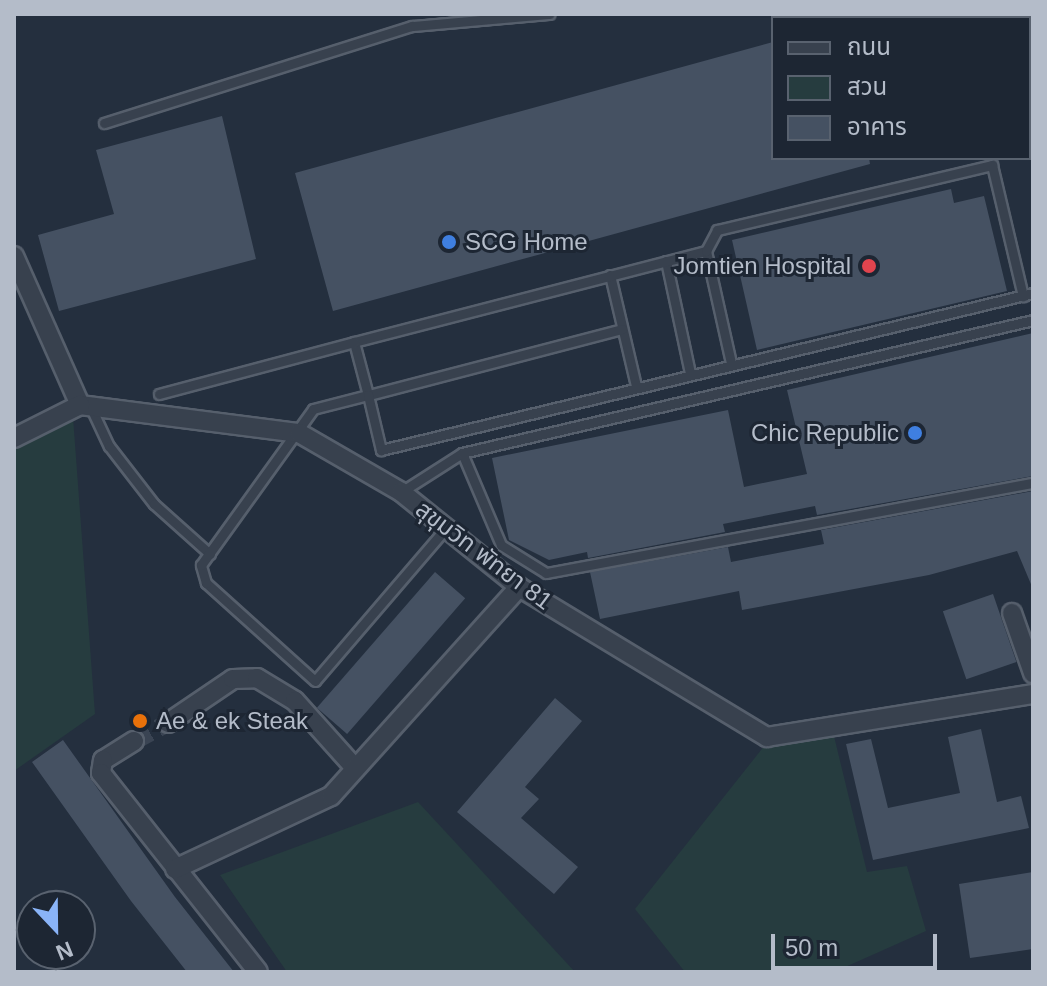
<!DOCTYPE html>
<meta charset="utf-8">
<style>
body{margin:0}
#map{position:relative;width:1047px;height:986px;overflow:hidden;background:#242f3e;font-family:Helvetica,"Noto Sans Thai",sans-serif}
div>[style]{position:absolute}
.green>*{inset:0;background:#263c3f}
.building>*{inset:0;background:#455162;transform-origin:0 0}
.minor-tunnel>*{height:18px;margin-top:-9px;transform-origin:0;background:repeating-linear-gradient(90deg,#3a4453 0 18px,transparent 0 27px)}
.roads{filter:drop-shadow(2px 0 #565f6c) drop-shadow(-2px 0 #565f6c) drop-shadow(0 2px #565f6c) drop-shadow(0 -2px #565f6c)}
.service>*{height:9px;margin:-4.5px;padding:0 4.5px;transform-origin:4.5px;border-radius:4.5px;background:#38414e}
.minor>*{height:18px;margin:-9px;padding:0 9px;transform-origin:9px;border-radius:9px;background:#38414e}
.dots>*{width:22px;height:22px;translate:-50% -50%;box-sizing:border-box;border:4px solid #1d2633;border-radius:50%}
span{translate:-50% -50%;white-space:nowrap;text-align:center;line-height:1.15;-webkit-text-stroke:6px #1d2633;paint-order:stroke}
.poi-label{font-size:24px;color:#b4bcc9}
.left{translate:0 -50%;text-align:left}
.right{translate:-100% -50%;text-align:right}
.street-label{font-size:24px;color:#b4bcc9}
.frame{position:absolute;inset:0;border:16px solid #b4bcc9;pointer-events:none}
.legend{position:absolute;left:771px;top:16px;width:260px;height:144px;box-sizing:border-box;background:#1d2633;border:2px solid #59626f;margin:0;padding:10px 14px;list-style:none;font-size:24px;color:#b4bcc9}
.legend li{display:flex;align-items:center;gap:16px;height:40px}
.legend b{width:40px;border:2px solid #59626f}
.north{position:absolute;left:16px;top:890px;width:80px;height:80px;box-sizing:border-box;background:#1d2633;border:2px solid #59626f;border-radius:50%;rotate:158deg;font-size:22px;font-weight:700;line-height:32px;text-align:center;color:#b4bcc9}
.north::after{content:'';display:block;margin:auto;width:28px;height:36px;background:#8ab4f8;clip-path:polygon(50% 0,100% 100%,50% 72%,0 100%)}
.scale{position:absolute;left:771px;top:934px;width:166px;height:36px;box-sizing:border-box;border:4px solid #b4bcc9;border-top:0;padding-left:10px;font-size:24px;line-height:28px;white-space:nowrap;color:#b4bcc9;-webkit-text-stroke:6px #1d2633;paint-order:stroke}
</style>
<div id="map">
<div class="green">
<div style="clip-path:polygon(73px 417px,95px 714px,14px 771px,14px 450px)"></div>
<div style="clip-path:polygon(833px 732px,867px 872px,907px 866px,926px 931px,834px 972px,685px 972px,635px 909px,765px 745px)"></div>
<div style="clip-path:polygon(418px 802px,575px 972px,287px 972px,220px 875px)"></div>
</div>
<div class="building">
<div style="clip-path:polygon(773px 42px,773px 158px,869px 158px,870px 164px,333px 311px,295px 173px)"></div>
<div style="clip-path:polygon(222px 116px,256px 259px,59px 311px,38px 235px,114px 214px,96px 150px)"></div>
<div style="clip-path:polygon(951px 189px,954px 203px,984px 196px,1007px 291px,757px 350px,732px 240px)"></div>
<div style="clip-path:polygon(1033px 333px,1033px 476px,817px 515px,815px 506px,723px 524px,725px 532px,588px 558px,587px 552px,549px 560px,509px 540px,492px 458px,728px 410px,744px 487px,807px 474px,787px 390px)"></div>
<div style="clip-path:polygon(1033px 491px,1033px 589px,1017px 551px,929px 575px,742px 610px,739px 591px,600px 619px,590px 572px,728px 547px,731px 562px,824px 544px,821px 530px)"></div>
<div style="left:435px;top:572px;width:40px;height:180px;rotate:41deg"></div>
<div style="left:993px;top:594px;width:72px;height:53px;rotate:71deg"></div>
<div style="clip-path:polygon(555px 698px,582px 721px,525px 787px,539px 799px,521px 818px,578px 867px,554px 894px,457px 812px)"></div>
<div style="clip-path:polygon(981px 729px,997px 802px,1021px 796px,1029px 828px,873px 860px,846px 744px,871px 739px,888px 808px,960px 793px,948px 737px)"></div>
<div style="clip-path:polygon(63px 740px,175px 897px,234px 972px,187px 972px,131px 901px,32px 762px)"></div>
<div style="clip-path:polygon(1033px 872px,1033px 949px,970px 958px,959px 884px)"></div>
</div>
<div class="minor-tunnel">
<div style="left:134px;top:741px;width:38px;rotate:-28deg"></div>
</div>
<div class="roads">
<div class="service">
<div style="left:104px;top:123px;width:323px;rotate:-17.5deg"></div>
<div style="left:412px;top:26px;width:138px;rotate:-5deg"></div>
<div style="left:706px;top:251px;width:115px;rotate:77.4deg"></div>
<div style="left:666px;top:261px;width:115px;rotate:77.9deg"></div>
<div style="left:610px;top:275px;width:114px;rotate:76.8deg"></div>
<div style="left:622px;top:329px;width:262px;rotate:165.4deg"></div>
<div style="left:368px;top:395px;width:55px;rotate:-104.8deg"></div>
<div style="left:354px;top:342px;width:364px;rotate:-14.5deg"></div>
<div style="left:706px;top:251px;width:24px;rotate:-62deg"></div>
<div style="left:717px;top:230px;width:283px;rotate:-13.3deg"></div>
<div style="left:992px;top:165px;width:135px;rotate:76.7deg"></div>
<div style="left:159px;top:394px;width:202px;rotate:-14.9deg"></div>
<div style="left:92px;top:410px;width:40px;rotate:65deg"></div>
<div style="left:109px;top:446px;width:73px;rotate:52.2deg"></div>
<div style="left:154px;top:504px;width:75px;rotate:41.8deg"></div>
<div style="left:462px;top:453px;width:100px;rotate:67deg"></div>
<div style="left:501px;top:545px;width:53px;rotate:31.9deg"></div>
<div style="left:546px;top:573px;width:495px;rotate:-10.5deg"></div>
<div style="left:401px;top:492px;width:72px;rotate:-32.6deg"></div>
<div style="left:462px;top:453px;width:586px;rotate:-13.11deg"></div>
<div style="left:446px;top:528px;width:201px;rotate:130.6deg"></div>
<div style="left:315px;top:681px;width:147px;rotate:-138deg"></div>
<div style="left:206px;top:583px;width:19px;rotate:-106deg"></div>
<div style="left:201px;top:565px;width:192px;rotate:-54.3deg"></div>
<div style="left:313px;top:409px;width:57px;rotate:-14.3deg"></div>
<div style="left:368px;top:395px;width:57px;rotate:76.7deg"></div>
<div style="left:381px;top:450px;width:671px;rotate:-13.54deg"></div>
</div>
<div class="minor">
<div style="left:14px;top:256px;width:163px;rotate:66.1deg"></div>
<div style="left:80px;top:405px;width:221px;rotate:7.3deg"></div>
<div style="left:299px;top:433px;width:118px;rotate:30deg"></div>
<div style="left:401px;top:492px;width:151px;rotate:38.8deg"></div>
<div style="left:519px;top:587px;width:290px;rotate:31.2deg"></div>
<div style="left:767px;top:737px;width:269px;rotate:-9.2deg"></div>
<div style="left:14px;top:438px;width:74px;rotate:-26.6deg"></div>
<div style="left:1012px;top:613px;width:64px;rotate:70.7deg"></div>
<div style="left:168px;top:723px;width:78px;rotate:-34.1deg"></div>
<div style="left:233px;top:679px;width:24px;rotate:-2deg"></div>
<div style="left:257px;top:678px;width:44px;rotate:31.2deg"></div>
<div style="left:295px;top:701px;width:90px;rotate:48.2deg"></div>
<div style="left:134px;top:741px;width:36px;rotate:148deg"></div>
<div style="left:103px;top:760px;width:13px;rotate:99deg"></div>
<div style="left:101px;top:773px;width:253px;rotate:51.7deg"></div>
<div style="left:175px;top:869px;width:172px;rotate:-25.1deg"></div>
<div style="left:331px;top:796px;width:281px;rotate:-48deg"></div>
</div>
</div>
<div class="dots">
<div style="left:449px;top:242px;background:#3f7fe0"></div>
<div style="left:869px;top:266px;background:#e0444e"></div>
<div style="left:915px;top:433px;background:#3f7fe0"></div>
<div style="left:140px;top:721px;background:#e8710a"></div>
</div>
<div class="poi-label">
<span class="left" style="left:465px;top:242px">SCG Home</span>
<span class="right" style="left:851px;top:266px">Jomtien Hospital</span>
<span class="right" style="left:899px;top:433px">Chic Republic</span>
<span class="left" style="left:156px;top:721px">Ae &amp; ek Steak</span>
</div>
<div class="street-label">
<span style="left:484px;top:555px;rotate:37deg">สุขุมวิท พัทยา 81</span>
</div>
<div class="frame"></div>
<ul class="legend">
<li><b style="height:10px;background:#38414e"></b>ถนน</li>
<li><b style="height:22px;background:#263c3f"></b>สวน</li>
<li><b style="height:22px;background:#455162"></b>อาคาร</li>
</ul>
<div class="north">N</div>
<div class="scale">50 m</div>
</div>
